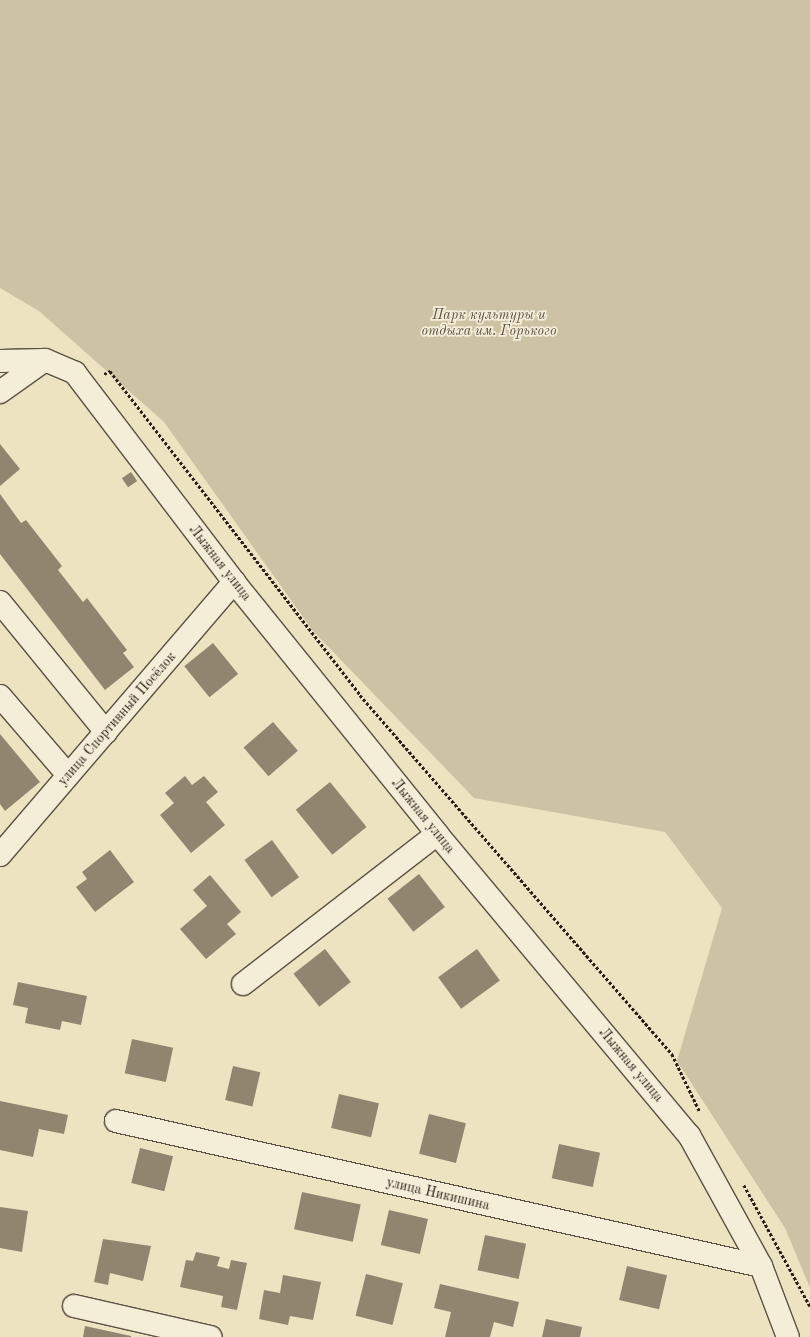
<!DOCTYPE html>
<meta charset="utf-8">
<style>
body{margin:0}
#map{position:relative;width:810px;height:1337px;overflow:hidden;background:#eee3c1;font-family:"Old Standard TT",serif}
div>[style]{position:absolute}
.green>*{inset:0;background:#cdc2a4}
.building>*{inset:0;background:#90856f;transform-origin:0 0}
.path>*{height:2.5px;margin-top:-1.25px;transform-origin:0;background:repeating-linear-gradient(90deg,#2b2017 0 3px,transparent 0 5px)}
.roads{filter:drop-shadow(1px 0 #5c5142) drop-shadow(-1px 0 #5c5142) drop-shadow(0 1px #5c5142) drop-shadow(0 -1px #5c5142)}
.minor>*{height:22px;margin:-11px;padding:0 11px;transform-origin:11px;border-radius:11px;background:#f4edd7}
span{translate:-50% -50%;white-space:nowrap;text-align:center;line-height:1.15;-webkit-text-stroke:3.5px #f4edd7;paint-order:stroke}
.park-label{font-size:14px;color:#5c5141;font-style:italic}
.street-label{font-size:14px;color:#2b2017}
</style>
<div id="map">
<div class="green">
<div style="clip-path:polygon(0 0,810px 0,810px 1288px,785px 1228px,677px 1061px,722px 908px,665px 832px,474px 798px,313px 631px,164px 422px,39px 311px,0 288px)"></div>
</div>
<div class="building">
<div style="clip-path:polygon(0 444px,20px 469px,0 486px)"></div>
<div style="left:131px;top:472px;width:11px;height:11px;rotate:56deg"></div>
<div style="clip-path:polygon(0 494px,21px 523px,26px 520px,62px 566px,58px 570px,83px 602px,87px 598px,127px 650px,123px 653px,134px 667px,105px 690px,0 554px)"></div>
<div style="left:213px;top:643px;width:40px;height:37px;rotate:51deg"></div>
<div style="left:273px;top:722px;width:38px;height:39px;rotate:49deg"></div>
<div style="clip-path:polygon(0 734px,40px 782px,5px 811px,0 804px)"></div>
<div style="clip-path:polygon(185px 776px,192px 785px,204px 776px,218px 792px,206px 802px,225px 825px,191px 853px,160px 815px,174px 803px,165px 793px)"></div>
<div style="left:330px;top:782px;width:58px;height:44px;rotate:51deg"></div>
<div style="left:272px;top:840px;width:46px;height:34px;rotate:54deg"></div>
<div style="clip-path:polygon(110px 850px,134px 882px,95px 912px,76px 887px,87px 879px,82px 872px)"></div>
<div style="left:419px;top:874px;width:42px;height:40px;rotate:52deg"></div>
<div style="clip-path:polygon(210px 875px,241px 912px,227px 924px,236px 934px,206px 959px,180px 929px,207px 906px,193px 890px)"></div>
<div style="left:325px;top:949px;width:42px;height:40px;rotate:52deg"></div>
<div style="left:477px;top:949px;width:39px;height:48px;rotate:54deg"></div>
<div style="clip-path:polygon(18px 982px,87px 996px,81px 1025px,62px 1021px,60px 1030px,25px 1023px,28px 1008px,13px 1005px)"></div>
<div style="left:132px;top:1039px;width:42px;height:35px;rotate:12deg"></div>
<div style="left:233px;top:1066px;width:28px;height:35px;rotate:13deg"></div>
<div style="left:339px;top:1094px;width:41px;height:35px;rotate:13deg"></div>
<div style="clip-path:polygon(0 1101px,68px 1115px,64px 1134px,39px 1129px,33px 1157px,0 1150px)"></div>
<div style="left:429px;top:1114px;width:38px;height:41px;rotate:14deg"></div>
<div style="left:559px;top:1144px;width:42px;height:35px;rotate:12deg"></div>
<div style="left:140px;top:1148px;width:34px;height:36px;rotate:14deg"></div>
<div style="left:302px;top:1192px;width:60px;height:38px;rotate:12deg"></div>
<div style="clip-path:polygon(0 1207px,28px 1211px,22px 1252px,0 1248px)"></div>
<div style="left:389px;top:1210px;width:40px;height:36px;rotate:13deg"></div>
<div style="left:485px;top:1235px;width:42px;height:36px;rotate:12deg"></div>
<div style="clip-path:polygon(103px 1239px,151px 1246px,143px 1281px,110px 1273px,108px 1285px,94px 1282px)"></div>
<div style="clip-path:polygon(196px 1252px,220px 1257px,217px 1266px,229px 1269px,231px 1260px,247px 1263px,237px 1310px,221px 1307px,223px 1296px,180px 1287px,186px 1260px,193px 1261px)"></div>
<div style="left:627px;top:1266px;width:41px;height:35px;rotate:13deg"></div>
<div style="left:366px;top:1274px;width:38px;height:43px;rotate:14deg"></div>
<div style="clip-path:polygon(283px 1275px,321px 1282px,313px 1320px,290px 1316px,288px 1325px,259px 1319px,264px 1290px,280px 1293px)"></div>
<div style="clip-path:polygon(440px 1284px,519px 1302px,513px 1327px,494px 1322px,490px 1337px,445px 1337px,451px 1312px,434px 1308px)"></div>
<div style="clip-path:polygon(546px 1319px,582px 1327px,580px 1337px,542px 1337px)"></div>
<div style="clip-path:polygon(85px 1326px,131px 1336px,131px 1337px,83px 1337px)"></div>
</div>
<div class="path">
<div style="left:104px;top:374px;width:7px;rotate:-27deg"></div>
<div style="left:110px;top:371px;width:409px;rotate:52.3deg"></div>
<div style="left:360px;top:695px;width:476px;rotate:49deg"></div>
<div style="left:672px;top:1054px;width:64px;rotate:64.2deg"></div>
<div style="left:744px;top:1185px;width:138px;rotate:61.4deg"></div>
</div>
<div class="roads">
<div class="minor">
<div style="left:0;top:361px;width:45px;rotate:-1.3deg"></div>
<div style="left:45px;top:360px;width:33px;rotate:23deg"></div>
<div style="left:75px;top:373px;width:263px;rotate:52.7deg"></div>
<div style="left:234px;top:582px;width:324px;rotate:51.1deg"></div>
<div style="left:437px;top:834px;width:393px;rotate:50.1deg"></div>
<div style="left:689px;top:1135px;width:149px;rotate:61.2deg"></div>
<div style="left:761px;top:1266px;width:76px;rotate:69.2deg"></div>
<div style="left:0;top:392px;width:55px;rotate:-35.4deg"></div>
<div style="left:0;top:602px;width:168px;rotate:50.8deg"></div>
<div style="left:0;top:696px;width:104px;rotate:49.3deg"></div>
<div style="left:0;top:855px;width:360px;rotate:-49.4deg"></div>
<div style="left:243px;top:984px;width:245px;rotate:-37.7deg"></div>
<div style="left:116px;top:1121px;width:661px;rotate:12.67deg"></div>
<div style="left:74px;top:1306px;width:140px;rotate:12.8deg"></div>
</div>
</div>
<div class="park-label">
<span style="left:489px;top:323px">Парк культуры и<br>отдыха им. Горького</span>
</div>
<div class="street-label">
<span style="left:220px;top:563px;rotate:52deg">Лыжная улица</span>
<span style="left:117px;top:719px;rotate:-49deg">улица Спортивный Посёлок</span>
<span style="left:423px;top:816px;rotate:51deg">Лыжная улица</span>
<span style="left:631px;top:1065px;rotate:50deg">Лыжная улица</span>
<span style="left:438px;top:1194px;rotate:13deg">улица Никишина</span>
</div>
</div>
